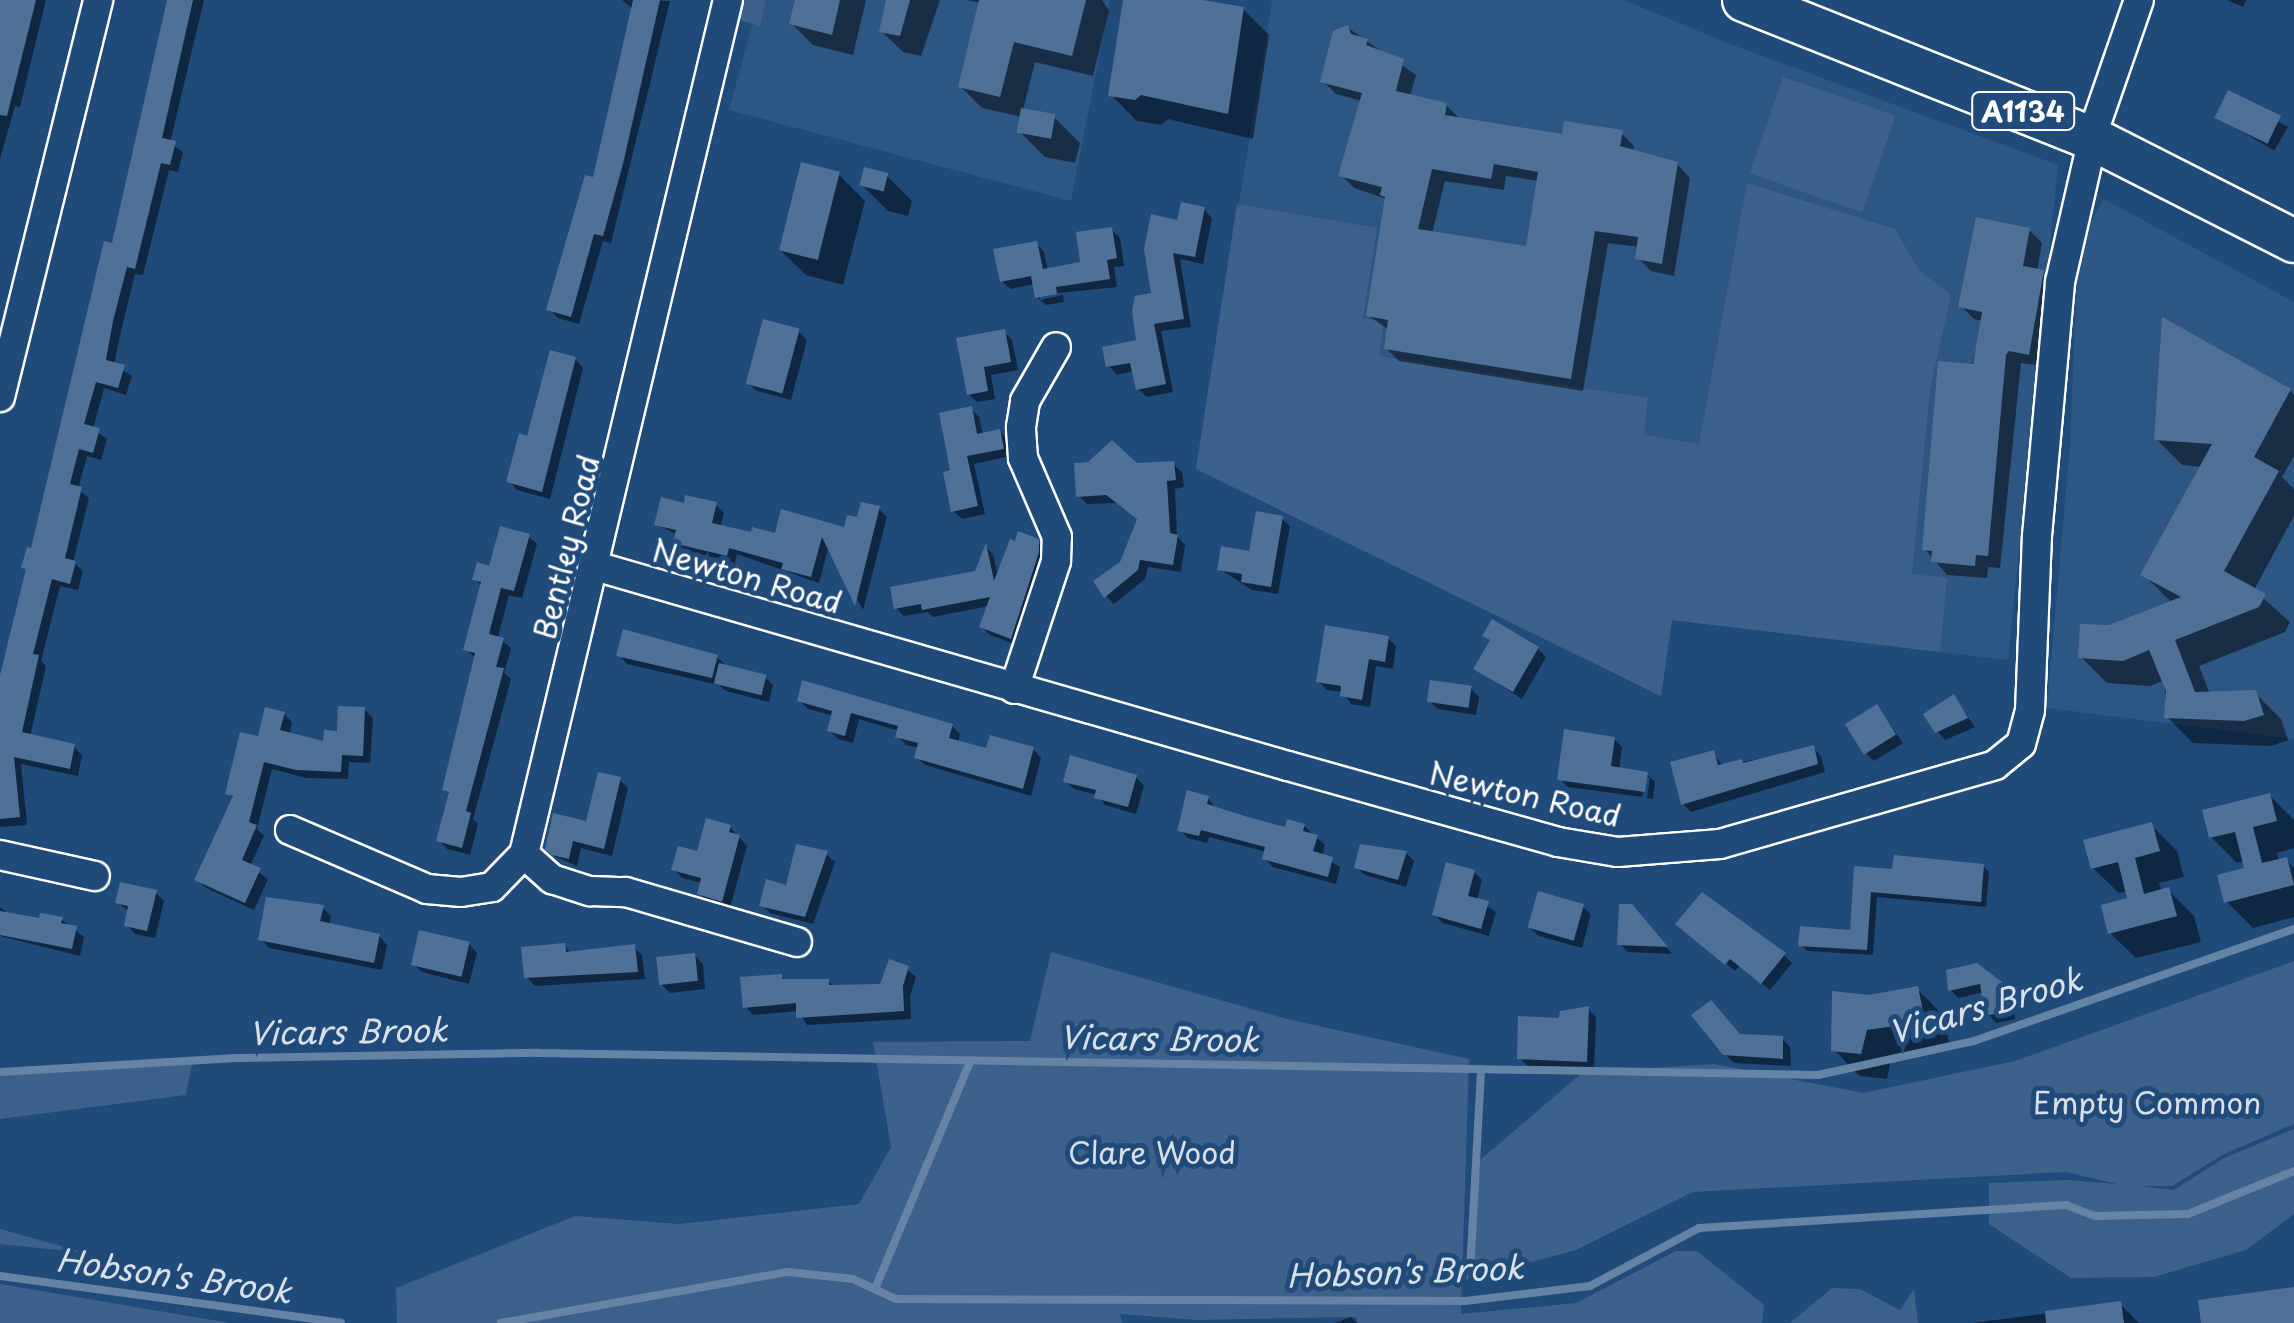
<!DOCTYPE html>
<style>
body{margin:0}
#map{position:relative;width:2294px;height:1323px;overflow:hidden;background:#1f4a7a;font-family:"Playpen Sans",sans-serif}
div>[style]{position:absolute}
.built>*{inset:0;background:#2e5683}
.green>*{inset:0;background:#3c618b;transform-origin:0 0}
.shadow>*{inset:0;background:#0007;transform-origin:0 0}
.stream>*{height:8px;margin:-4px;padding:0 4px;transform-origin:4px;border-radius:4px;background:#6583a4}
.building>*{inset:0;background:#507197;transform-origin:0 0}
.roads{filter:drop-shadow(2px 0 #fff) drop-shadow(-2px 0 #fff) drop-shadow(0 2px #fff) drop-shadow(0 -2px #fff)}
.minor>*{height:28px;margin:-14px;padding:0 14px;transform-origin:14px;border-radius:14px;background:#1f4a7a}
.primary>*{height:42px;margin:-21px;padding:0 21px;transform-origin:21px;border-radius:21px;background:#1f4a7a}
span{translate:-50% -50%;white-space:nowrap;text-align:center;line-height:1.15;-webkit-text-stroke:10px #1f4a7a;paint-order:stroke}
.shield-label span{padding:2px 8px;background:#1f4a7a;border:2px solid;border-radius:8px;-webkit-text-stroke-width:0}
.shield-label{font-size:28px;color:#fff;font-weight:700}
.street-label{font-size:30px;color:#fff}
.park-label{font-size:30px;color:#d8dfe8}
.water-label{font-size:32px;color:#d8e0e8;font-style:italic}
</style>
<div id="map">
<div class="built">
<div style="clip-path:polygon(759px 0,1110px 0,1071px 201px,729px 110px)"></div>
<div style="clip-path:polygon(1272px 0,1624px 0,1722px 41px,2058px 165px,2008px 660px,1672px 620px,1661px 696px,1196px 469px)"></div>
<div style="clip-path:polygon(2104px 199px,2294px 302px,2294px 739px,2047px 708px,2070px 445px,2078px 246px)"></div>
</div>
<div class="green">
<div style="clip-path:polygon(743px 0,766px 0,760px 26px,739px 20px)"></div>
<div style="left:1783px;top:77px;width:119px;height:102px;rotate:19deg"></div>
<div style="clip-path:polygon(1747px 183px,1895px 229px,1918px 269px,1951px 295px,1930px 389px,1912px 574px,1947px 578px,1940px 652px,1672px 620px,1661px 696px,1196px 469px,1237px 204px,1377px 228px,1363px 318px,1384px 322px,1379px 356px,1648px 398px,1644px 435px,1699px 444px)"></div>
<div style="clip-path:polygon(1051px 952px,1287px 1019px,1469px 1059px,1461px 1314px,1576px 1303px,1676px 1251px,1697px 1251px,1764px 1305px,1762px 1323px,1358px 1323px,1356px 1317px,1197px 1320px,1120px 1314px,1122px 1323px,397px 1323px,396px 1288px,575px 1216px,679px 1224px,859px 1204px,891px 1147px,873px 1042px,1030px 1041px)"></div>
<div style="clip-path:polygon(2294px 961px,2294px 1124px,2224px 1154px,2172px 1186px,2140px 1186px,2174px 1190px,2224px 1158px,2294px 1129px,2294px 1214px,2246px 1250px,2154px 1277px,2071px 1278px,1989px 1224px,1989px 1183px,2068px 1180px,2117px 1184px,2066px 1172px,1693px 1192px,1576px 1250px,1465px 1280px,1472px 1167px,1583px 1072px,1714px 1064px,1863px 1093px,2015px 1061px)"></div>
<div style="clip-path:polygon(192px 1064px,186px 1095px,0 1119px,0 1075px)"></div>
<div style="clip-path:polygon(0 1229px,86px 1253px,0 1244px)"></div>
<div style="clip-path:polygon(0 1284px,230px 1323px,0 1323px)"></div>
<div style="clip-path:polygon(1832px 1288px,1860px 1289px,1900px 1310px,1914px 1289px,1918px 1323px,1790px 1323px)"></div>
</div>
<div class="shadow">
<div style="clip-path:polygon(0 0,46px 0,20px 107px,15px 106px,0 159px)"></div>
<div style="clip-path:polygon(167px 0,204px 0,170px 143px,183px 152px,178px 172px,169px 170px,143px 275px,135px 274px,121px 331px,114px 365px,132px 376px,126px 395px,104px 388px,93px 429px,107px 439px,101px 460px,87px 456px,78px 489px,89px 498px,73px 562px,83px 571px,78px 590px,60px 586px,41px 661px,46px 666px,30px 737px,74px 747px,82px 755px,78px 776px,21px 764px,27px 825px,0 827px,0 693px,28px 572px,24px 567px,32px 551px,114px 246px)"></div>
<div style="clip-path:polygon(622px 0,670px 1px,611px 243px,603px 241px,579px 324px,558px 318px,549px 309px,595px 180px,633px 9px)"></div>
<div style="clip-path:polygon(798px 0,866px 0,853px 55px,813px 45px,792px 24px)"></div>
<div style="clip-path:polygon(889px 0,940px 0,921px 56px,903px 52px,881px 31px)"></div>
<div style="clip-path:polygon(967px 0,1102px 0,1109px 10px,1093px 76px,1035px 62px,1023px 110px,1054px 117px,1080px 143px,1075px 163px,1045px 157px,1019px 131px,1022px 117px,982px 108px,960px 86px,981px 3px)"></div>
<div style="clip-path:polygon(1125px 0,1190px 0,1243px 9px,1269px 35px,1253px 139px,1168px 119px,1161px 125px,1137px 121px,1111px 95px)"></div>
<div style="clip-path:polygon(2227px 0,2246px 0,2243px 7px)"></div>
<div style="clip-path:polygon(evenodd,1348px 28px,1416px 75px,1410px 97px,1446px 105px,1459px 118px,1564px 137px,1621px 133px,1634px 146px,1633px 153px,1677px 164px,1690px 178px,1674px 276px,1651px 271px,1638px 258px,1639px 247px,1608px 243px,1583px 391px,1399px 361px,1386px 348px,1389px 330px,1369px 316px,1387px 199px,1354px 188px,1341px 175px,1362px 101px,1336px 94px,1323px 81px,1348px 28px,1506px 176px,1539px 181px,1528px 249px,1432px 234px,1445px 181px,1504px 190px,1506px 176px)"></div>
<div style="left:2229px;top:93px;width:68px;height:27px;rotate:30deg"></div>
<div style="clip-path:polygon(839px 175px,865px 201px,843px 285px,806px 275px,780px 250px)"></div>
<div style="clip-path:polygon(886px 175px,912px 201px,908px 216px,888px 211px,862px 185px)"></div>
<div style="clip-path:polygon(1204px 209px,1212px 218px,1203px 264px,1180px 259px,1191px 327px,1161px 331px,1173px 392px,1147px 397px,1138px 389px,1135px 371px,1117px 375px,1109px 366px,1139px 342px,1179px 222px)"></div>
<div style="clip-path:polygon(1111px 229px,1120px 238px,1124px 266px,1114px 267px,1117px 287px,1040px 295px,1040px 300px,1063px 295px,1064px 302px,1046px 305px,1037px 297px,1035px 284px,1010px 289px,1002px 281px,1036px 243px,1044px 252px,1048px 270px,1083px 264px)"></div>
<div style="clip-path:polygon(2029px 230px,2042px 243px,2037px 271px,2056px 285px,2042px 366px,2021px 363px,2000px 568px,1988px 567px,1987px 578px,1947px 575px,1925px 549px,1983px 321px,1974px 319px,1961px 306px)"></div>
<div style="clip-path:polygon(799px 332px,807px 340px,791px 400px,757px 391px,748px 383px)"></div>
<div style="clip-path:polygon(1004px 332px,1012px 340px,1018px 370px,991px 375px,995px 399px,977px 402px,969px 394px,959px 340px)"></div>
<div style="clip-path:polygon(575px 359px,583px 368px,550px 499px,517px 490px,509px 481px)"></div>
<div style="clip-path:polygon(2290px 391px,2294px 395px,2294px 456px,2282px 477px,2294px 489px,2294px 516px,2254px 590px,2290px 622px,2285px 632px,2199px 666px,2210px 694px,2255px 693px,2281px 719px,2288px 740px,2271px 746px,2193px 743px,2167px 717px,2164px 680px,2150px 686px,2107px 683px,2081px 657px,2109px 628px,2172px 603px,2143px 574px,2203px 467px,2182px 465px,2156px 439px)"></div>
<div style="clip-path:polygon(971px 409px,979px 417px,983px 435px,1000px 432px,1008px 440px,1011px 456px,974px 464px,985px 514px,962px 519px,953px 511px,953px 472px)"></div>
<div style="clip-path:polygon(1173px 464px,1182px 472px,1184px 487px,1175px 489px,1177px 536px,1185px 545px,1181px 572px,1148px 567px,1145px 579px,1114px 604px,1106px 596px,1140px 520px,1116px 503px,1087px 504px,1079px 496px,1089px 465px)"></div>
<div style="clip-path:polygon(716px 505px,724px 513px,720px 528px,776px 536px,846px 530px,879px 509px,887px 517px,863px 610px,829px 545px,819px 583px,737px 554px,735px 563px,684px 550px,676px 542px,677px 535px,657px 524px,686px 506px)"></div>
<div style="clip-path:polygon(1281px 518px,1290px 526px,1278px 594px,1252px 590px,1220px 569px,1251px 554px)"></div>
<div style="clip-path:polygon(528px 536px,537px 544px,522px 598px,509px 595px,498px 637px,511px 648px,504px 673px,511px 679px,473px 819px,478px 824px,470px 855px,447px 849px,439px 840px,451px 795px,445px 789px,474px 657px,466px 649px,483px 587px,475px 579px)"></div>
<div style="clip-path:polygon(1037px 541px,1046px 550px,1019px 646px,990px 635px,982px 627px,989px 606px,933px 617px,928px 612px,904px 616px,896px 608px,977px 573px,987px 548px,993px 554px,998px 577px)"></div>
<div style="clip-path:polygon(1485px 636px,1538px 649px,1546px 657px,1522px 699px,1476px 669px,1492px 642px)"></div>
<div style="clip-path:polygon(1388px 638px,1396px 646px,1393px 669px,1376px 666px,1370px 707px,1351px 704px,1343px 692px,1327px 690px,1318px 681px)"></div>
<div style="clip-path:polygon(619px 655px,717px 657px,725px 665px,765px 677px,773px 685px,769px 702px,726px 691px,719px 685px,627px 664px)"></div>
<div style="clip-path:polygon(1471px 689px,1479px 697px,1476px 715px,1438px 709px,1429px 701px)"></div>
<div style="clip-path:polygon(1954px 697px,1975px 727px,1945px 740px,1937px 731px)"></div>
<div style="clip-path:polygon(800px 701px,952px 726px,960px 734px,958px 743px,988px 751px,1033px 749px,1041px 758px,1031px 796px,925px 765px,916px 757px,919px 748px,906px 745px,898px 736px,899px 731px,859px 719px,853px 743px,838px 739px,830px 731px,834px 716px,808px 709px)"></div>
<div style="clip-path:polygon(1877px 707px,1903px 743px,1874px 761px,1866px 753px)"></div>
<div style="clip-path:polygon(364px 709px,373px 718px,370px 763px,349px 762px,348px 779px,306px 778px,272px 769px,257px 829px,264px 836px,250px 866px,268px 879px,254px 910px,206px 888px,198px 880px,234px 799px,228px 793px,259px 739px,284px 714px,292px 722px,289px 735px,325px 744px)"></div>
<div style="clip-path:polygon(1614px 739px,1622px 747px,1619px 770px,1647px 774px,1655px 782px,1653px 799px,1647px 798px,1650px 777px,1645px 777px,1642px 797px,1568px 787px,1560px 779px)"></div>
<div style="clip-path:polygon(1813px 748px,1821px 756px,1825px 772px,1691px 812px,1683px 804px,1713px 753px,1723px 766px)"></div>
<div style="clip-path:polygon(1136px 777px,1144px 786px,1136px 814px,1105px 805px,1097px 795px,1074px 789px,1066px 781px)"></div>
<div style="clip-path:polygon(620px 780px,628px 788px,612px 856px,581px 848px,577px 866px,556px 857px,547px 848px,588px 824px)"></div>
<div style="clip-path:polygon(2269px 795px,2294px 820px,2294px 848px,2277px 853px,2279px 861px,2286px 860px,2294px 868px,2294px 917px,2253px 928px,2227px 902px,2247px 870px,2245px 861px,2237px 863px,2211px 837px)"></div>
<div style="clip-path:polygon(1208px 798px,1216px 809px,1287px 830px,1304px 826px,1325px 845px,1322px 856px,1340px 867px,1336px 884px,1273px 867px,1265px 859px,1267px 852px,1209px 837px,1207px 843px,1188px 838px,1180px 830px)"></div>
<div style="clip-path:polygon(2151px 825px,2177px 851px,2184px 877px,2159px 883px,2162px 892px,2168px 890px,2194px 916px,2201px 942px,2136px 958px,2110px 933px,2130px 900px,2128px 891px,2119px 893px,2093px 868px)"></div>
<div style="clip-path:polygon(730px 827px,747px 846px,730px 908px,708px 902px,700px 894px,702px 883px,682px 878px,674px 869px)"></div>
<div style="clip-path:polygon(1406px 853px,1414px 861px,1406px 887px,1365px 875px,1356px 867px)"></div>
<div style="clip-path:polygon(826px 854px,835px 862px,813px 924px,770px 913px,762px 905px)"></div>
<div style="clip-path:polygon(1983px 866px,1989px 872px,1986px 907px,1877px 897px,1873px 955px,1807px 951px,1801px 945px,1852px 932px,1856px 869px,1894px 872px)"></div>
<div style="clip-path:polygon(1474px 872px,1482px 880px,1477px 900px,1496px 912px,1489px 936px,1443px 923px,1434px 914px)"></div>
<div style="clip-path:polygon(155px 892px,164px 901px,155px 938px,135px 934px,127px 925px,130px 912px,118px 903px)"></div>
<div style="clip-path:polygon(1582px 906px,1591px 914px,1582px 948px,1539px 936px,1530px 928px)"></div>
<div style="clip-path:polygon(0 907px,9px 915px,41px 921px,61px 919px,84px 937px,80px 956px,0 936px)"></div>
<div style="clip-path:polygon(322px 907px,331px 916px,329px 926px,379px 936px,387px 945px,382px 970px,269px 948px,261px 939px)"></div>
<div style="clip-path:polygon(1640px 916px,1672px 954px,1628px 952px,1620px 944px)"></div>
<div style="clip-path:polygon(1687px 932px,1784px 955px,1792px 963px,1770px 990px,1740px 965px,1735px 971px)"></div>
<div style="clip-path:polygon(469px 944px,477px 953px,469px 984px,422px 972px,413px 964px)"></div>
<div style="clip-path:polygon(564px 946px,572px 954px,634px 947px,642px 955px,645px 979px,535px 986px,527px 977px)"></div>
<div style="clip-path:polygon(694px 955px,703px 964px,705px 989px,670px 993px,661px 984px)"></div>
<div style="clip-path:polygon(1976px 966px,2013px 996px,2015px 1019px,1996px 1023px,1988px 1014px,1984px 992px,1958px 998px,1950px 989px)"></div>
<div style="clip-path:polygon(907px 969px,916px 977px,910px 996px,911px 1019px,807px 1025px,798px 1011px,753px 1015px,745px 1006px,781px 976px,786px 982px,828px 981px,834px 987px,882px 986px)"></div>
<div style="clip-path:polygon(1917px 989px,1943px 1015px,1949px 1043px,1892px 1055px,1887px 1079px,1860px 1076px,1834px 1050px)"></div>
<div style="clip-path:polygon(1588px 1009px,1596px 1017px,1594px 1069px,1528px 1067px,1520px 1058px,1561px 1020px)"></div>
<div style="clip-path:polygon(1741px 1037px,1782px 1039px,1790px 1047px,1791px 1066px,1734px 1063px,1725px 1054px)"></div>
<div style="clip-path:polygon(2120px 1304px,2139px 1323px,1973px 1323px)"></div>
<div style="clip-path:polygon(1351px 1317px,1357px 1323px,1335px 1323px)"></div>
</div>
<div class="stream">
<div style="left:0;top:1072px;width:237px;rotate:-3.4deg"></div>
<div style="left:237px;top:1058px;width:301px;rotate:-1deg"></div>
<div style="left:538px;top:1053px;width:1280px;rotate:0.98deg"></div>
<div style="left:1818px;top:1075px;width:160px;rotate:-12.3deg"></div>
<div style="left:1974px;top:1041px;width:339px;rotate:-19.3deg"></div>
<div style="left:1470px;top:1274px;width:205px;rotate:-86.9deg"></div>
<div style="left:0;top:1276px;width:344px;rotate:7.8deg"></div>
<div style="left:875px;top:1289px;width:248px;rotate:-67.3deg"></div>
<div style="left:501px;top:1323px;width:291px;rotate:-10.1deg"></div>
<div style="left:788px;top:1272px;width:65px;rotate:6.1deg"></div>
<div style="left:853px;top:1279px;width:47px;rotate:24.9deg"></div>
<div style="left:896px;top:1299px;width:569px;rotate:0.2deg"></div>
<div style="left:1465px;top:1301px;width:126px;rotate:-6.8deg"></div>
<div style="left:1590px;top:1286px;width:123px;rotate:-28deg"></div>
<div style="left:1699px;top:1228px;width:368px;rotate:-3.6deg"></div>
<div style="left:2066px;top:1205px;width:31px;rotate:21deg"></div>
<div style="left:2095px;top:1216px;width:93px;rotate:-1.2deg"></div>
<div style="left:2188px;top:1214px;width:114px;rotate:-22.1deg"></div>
</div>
<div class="building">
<div style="clip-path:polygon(0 0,36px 0,7px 116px,0 115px)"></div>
<div style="clip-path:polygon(167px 0,193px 0,162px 138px,176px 141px,170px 165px,161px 163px,135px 269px,127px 267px,113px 321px,106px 360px,125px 365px,118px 388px,96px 382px,84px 424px,100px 428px,93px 453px,79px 449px,70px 484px,82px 487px,65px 558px,76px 561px,70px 584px,52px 579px,33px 654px,39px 655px,22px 732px,75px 744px,70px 769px,14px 757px,20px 817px,0 819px,0 675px,26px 569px,21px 568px,27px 547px,31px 548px,104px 241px,112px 243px)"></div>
<div style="clip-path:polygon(633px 0,660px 0,623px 164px,603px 236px,594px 234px,571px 317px,546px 310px,585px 175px,593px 177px)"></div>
<div style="clip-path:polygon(795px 0,840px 0,832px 35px,789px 24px)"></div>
<div style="clip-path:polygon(886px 0,910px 0,900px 36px,879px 32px)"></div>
<div style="clip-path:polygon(979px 0,1086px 0,1072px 56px,1014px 42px,1000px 97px,958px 87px)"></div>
<div style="clip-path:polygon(1123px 0,1203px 0,1244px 7px,1228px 114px,1141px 95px,1135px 100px,1108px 96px)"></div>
<div style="clip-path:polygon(evenodd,1348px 25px,1351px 34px,1368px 39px,1366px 45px,1404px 59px,1396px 91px,1447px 103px,1445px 115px,1562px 134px,1564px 121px,1623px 130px,1620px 146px,1678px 162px,1662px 264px,1635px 259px,1638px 237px,1595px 231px,1571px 379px,1384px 349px,1388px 320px,1366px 316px,1385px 197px,1380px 195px,1382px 187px,1338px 176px,1362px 93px,1320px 82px,1333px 31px,1348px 25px,1494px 164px,1538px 172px,1526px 246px,1418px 229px,1432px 169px,1491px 179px,1494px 164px)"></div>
<div style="left:2228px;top:90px;width:59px;height:31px;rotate:26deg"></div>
<div style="left:1021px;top:108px;width:35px;height:25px;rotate:10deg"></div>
<div style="left:801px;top:162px;width:40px;height:91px;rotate:14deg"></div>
<div style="left:864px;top:167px;width:25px;height:19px;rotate:14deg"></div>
<div style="clip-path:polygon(1181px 202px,1205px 207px,1195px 257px,1173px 253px,1184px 319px,1154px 324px,1166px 384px,1136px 390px,1130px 363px,1106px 367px,1102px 347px,1136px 340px,1132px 311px,1135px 296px,1151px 293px,1144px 249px,1151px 214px,1177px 220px)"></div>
<div style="clip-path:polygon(1976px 217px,2030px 228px,2023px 266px,2044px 270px,2029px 355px,2009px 351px,2006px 355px,1988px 556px,1976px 555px,1975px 566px,1931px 562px,1932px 551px,1922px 550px,1938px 361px,1973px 364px,1982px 312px,1958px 307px)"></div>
<div style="clip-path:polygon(1112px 227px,1117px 258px,1107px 260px,1110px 279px,1056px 287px,1057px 294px,1035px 298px,1031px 276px,1000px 282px,993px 249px,1037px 241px,1043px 269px,1080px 262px,1076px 232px)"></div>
<div style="clip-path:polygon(2162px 317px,2291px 389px,2254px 457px,2279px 471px,2224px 571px,2266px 594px,2259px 607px,2175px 640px,2195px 692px,2256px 690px,2264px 715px,2244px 721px,2164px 718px,2166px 691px,2149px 650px,2123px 661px,2078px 658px,2080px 624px,2109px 625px,2181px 597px,2140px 575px,2212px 444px,2154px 440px)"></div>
<div style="left:763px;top:319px;width:38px;height:67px;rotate:15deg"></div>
<div style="clip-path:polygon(1005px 329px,1011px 362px,984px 367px,988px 391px,967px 395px,956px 338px)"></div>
<div style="clip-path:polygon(550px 350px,576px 357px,542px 492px,506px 482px,519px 433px,527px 436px)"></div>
<div style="clip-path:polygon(972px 406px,977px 434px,1000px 429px,1004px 449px,967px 456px,978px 506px,951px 512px,943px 472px,950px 470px,939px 413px)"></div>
<div style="clip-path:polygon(1112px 440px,1137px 463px,1174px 461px,1176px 480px,1167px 481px,1170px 533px,1178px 535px,1173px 565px,1140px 560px,1138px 570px,1104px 598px,1093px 581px,1120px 562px,1137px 519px,1106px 495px,1076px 497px,1074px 463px,1088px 462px)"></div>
<div style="clip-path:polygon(685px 495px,717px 502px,712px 523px,751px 532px,752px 527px,775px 533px,781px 509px,844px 527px,847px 515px,857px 517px,861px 502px,880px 506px,855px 606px,822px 537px,811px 577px,781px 569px,783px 563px,729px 548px,727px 556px,673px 543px,676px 530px,654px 525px,661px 497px,684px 503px)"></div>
<div style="clip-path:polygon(1256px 511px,1283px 516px,1271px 587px,1241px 582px,1242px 574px,1217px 570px,1221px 546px,1249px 551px)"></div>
<div style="clip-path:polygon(500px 526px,530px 534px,514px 591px,501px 588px,489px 634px,504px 638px,496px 667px,504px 668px,466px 811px,471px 813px,462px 848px,436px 841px,449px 792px,442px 790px,475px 653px,463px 650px,481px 582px,472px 580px,477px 562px,489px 566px)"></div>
<div style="clip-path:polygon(1018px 531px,1039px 539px,1039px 552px,1011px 639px,979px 627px,990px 597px,922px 610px,921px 604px,894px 609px,890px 587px,975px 571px,986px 543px,994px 581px,1010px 539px,1015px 541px)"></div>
<div style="clip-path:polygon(1492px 619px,1539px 647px,1513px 692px,1473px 669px,1490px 640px,1482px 636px)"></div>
<div style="clip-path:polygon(1325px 625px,1389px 636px,1385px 662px,1369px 659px,1362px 700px,1340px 696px,1341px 686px,1316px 682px)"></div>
<div style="clip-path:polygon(623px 629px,718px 655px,712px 678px,616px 656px)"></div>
<div style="left:719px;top:663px;width:49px;height:21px;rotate:14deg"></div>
<div style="clip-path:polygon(802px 680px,953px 724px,949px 738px,986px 748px,990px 735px,1034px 747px,1023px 789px,914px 758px,918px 743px,895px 737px,898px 726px,851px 713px,845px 736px,827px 731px,832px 711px,797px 701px)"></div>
<div style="left:1430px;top:680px;width:42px;height:22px;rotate:8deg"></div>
<div style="clip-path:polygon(1954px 694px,1968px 718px,1935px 733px,1923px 714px)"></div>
<div style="left:1877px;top:704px;width:36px;height:38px;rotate:58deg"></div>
<div style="clip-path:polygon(338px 706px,365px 707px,363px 756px,342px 755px,341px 772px,296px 770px,264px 762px,249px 822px,257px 825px,242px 860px,261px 868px,245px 903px,194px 880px,233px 796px,225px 794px,240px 732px,258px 736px,265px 707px,285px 712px,280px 730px,323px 741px,324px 730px,337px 731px)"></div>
<div style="clip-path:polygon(1564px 729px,1615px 737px,1611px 766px,1648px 772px,1645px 792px,1557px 780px)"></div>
<div style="clip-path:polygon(1814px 745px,1818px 764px,1681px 805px,1670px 762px,1714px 750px,1718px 765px,1742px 759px,1743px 763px)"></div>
<div style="clip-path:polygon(1070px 755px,1137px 775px,1128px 807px,1094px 798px,1096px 790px,1063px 782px)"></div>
<div style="clip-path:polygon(598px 772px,621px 777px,604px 849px,573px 841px,569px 859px,552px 855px,545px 849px,553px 813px,586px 821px)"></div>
<div style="clip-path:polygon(1187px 790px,1209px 796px,1207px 804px,1248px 817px,1285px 827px,1287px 819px,1305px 824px,1303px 831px,1318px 835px,1313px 851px,1333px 857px,1328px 877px,1262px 859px,1265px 847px,1201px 830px,1199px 836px,1177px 831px)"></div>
<div style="clip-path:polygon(2270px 793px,2277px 821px,2253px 827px,2262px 863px,2287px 857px,2294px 885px,2224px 903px,2217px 875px,2244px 868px,2235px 832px,2209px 838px,2202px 810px)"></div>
<div style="clip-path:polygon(706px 818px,731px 825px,729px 832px,740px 835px,722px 902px,697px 894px,701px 878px,671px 870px,678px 846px,697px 851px)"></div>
<div style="clip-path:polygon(2152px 822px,2160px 851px,2135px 858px,2144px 894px,2169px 887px,2177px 916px,2108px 934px,2101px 905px,2127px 898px,2118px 862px,2091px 869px,2083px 840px)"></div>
<div style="clip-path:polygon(796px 844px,828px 851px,805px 917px,759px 906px,766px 879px,786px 885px)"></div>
<div style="clip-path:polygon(1360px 844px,1407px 851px,1398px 880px,1354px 868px)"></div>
<div style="clip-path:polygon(1894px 855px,1984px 864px,1981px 902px,1871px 892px,1867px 950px,1798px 946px,1800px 926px,1850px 930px,1854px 866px,1892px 869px)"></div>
<div style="clip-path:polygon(1446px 862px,1475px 870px,1468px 896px,1489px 901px,1481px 929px,1432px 915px)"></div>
<div style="clip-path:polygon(120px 882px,157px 890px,147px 931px,124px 926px,128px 906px,115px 903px)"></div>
<div style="left:1538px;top:891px;width:48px;height:38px;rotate:16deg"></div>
<div style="clip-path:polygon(1702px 892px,1786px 953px,1761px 984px,1730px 959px,1725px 965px,1675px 924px)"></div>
<div style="clip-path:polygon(266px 897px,324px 905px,320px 921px,380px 934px,374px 963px,258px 940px)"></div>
<div style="clip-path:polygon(1619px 904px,1632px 904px,1668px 947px,1617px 945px)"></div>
<div style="clip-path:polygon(0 911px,39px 918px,40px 913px,63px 917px,61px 923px,77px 926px,72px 949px,0 935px)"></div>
<div style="left:419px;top:930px;width:52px;height:36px;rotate:13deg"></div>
<div style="clip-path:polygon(565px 943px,566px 952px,635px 944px,638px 972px,524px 978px,521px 947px)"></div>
<div style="left:695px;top:953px;width:28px;height:39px;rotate:84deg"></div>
<div style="clip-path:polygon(889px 959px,909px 966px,903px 986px,904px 1011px,796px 1018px,796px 1003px,743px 1008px,740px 977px,782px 974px,782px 979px,829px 979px,829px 985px,880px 984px)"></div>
<div style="clip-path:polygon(1977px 963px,2006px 985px,2008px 1011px,1985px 1016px,1980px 984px,1948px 991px,1946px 970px)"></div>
<div style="clip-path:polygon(1918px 986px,1924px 1017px,1909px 1024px,1867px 1030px,1861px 1054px,1831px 1051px,1832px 991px,1869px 995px)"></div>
<div style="clip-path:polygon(1711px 1000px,1740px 1034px,1783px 1036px,1783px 1059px,1723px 1055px,1691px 1015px)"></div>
<div style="clip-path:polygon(1589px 1006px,1587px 1062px,1517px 1059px,1518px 1016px,1559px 1018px,1560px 1011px)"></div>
<div style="clip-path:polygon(2294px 1287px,2294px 1323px,2201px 1323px,2198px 1300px)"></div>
<div style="clip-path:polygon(2121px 1301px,2124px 1323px,2046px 1323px,2045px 1311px)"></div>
</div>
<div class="roads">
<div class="minor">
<div style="left:0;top:397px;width:409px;rotate:-76.1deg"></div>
<div style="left:595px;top:566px;width:721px;rotate:16.1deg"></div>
<div style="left:1288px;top:766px;width:280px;rotate:15.7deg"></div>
<div style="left:1558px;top:842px;width:61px;rotate:9.5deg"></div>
<div style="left:1618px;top:852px;width:102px;rotate:-4.5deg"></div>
<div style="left:1720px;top:844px;width:286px;rotate:-16deg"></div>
<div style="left:1995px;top:765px;width:33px;rotate:-39deg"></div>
<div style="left:2021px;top:744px;width:35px;rotate:-75deg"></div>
<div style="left:2030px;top:710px;width:174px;rotate:-87.7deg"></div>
<div style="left:2037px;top:536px;width:255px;rotate:-84.8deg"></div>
<div style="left:2060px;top:282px;width:165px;rotate:-77.1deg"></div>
<div style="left:2097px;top:121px;width:128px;rotate:-70.9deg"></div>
<div style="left:1014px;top:689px;width:135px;rotate:-71.8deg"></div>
<div style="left:1056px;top:561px;width:24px;rotate:-88deg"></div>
<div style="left:1057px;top:537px;width:86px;rotate:-113.3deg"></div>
<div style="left:1023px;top:458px;width:31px;rotate:-94deg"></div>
<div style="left:1021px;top:427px;width:26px;rotate:-81deg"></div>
<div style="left:1025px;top:401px;width:62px;rotate:-60.1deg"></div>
<div style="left:290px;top:830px;width:149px;rotate:23.3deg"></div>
<div style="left:427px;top:889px;width:34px;rotate:5deg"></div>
<div style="left:461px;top:892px;width:31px;rotate:-9deg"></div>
<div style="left:492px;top:887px;width:46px;rotate:-45.9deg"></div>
<div style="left:524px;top:854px;width:878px;rotate:-76.57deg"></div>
<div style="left:524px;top:854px;width:38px;rotate:42deg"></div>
<div style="left:552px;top:879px;width:40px;rotate:18deg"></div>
<div style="left:590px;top:891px;width:36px;rotate:2deg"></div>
<div style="left:626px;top:892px;width:178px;rotate:16.3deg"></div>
<div style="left:0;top:855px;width:97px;rotate:12.5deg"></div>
</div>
<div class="primary">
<div style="left:1744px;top:0;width:376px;rotate:21.7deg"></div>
<div style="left:2093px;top:139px;width:225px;rotate:26.9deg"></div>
</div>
</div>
<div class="shield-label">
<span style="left:2023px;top:111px">A1134</span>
</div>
<div class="street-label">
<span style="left:566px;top:547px;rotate:-76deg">Bentley Road</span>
<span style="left:747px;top:576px;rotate:16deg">Newton Road</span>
<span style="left:1525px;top:794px;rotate:13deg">Newton Road</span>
</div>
<div class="park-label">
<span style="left:2147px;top:1102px">Empty Common</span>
<span style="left:1152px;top:1152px">Clare Wood</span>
</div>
<div class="water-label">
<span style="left:1985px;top:1005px;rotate:-16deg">Vicars Brook</span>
<span style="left:348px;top:1031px;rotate:-1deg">Vicars Brook</span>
<span style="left:1159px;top:1038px;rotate:1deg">Vicars Brook</span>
<span style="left:1405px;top:1271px;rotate:-2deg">Hobson's Brook</span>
<span style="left:174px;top:1275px;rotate:8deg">Hobson's Brook</span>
</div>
</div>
